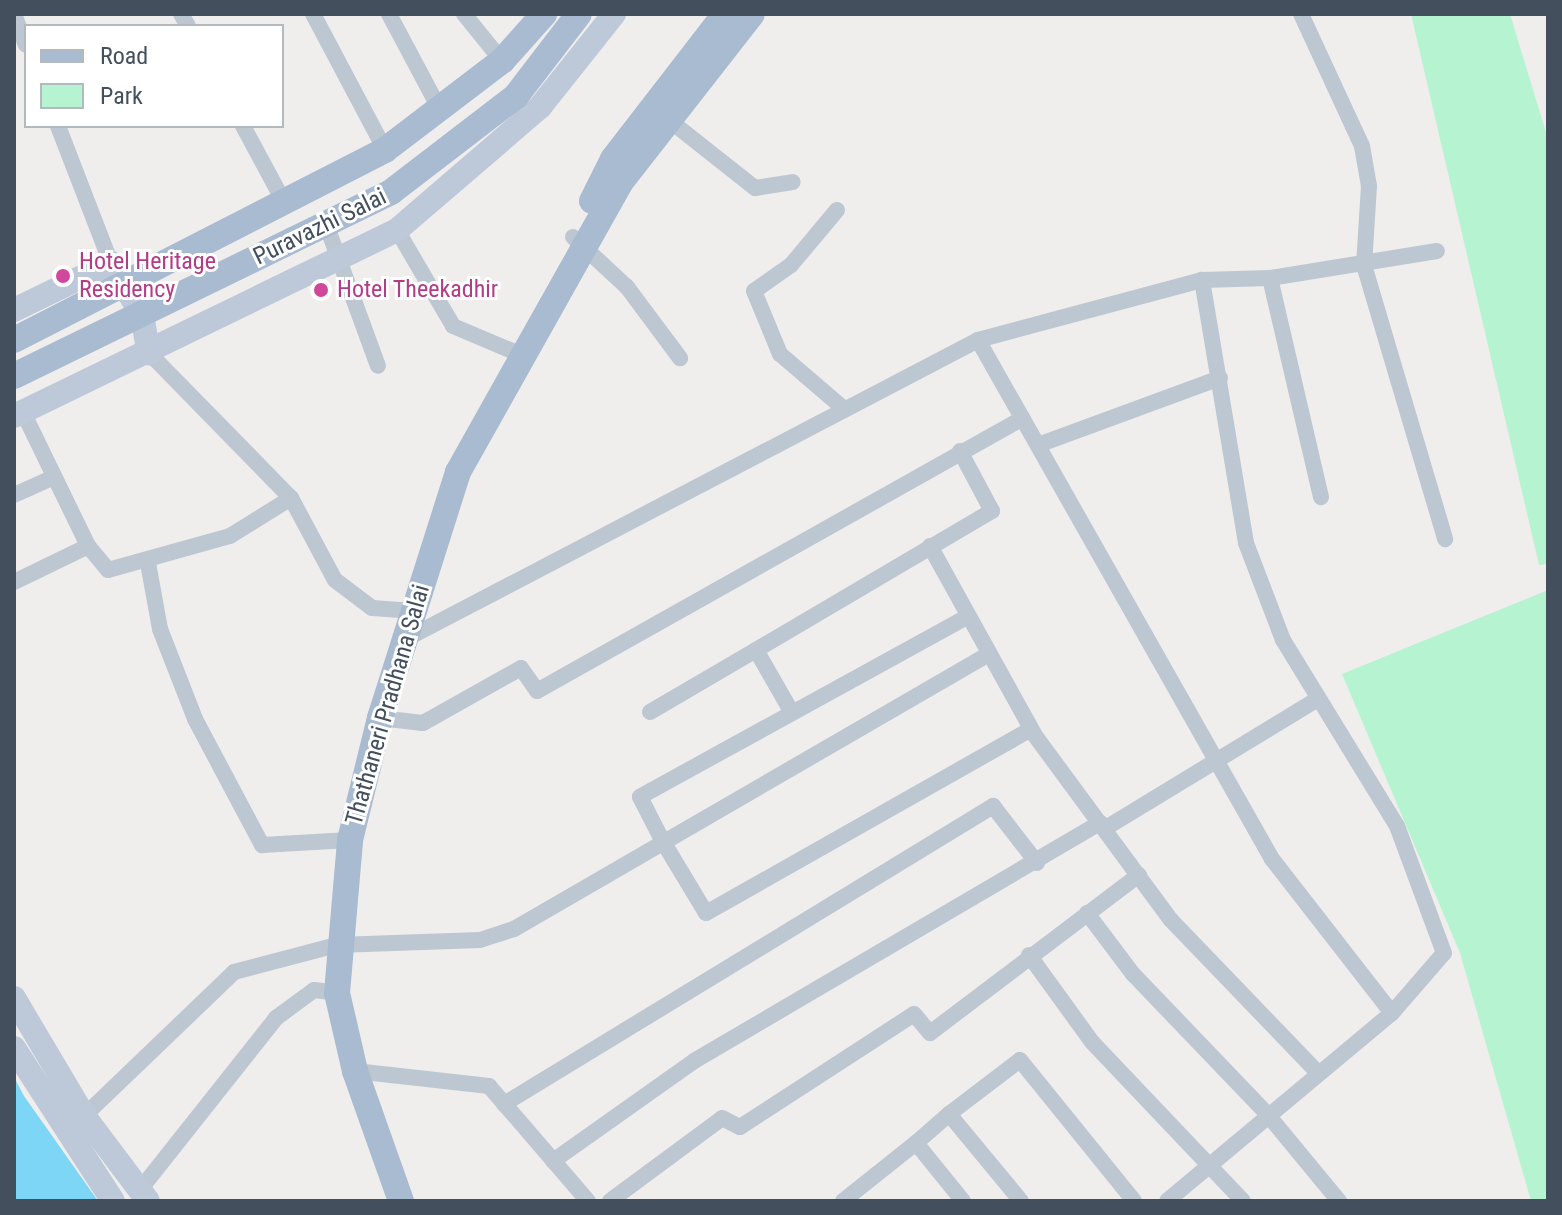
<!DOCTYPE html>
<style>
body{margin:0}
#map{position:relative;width:1562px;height:1215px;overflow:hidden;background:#f0eded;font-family:"Roboto Condensed",sans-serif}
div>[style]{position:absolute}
.green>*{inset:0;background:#b6f4d1}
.water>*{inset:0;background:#7ed6f6}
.street>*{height:16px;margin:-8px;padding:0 8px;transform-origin:8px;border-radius:8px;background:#bcc7d1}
.secondary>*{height:24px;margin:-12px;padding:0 12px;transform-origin:12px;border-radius:12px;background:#bdc9d9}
.primary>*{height:26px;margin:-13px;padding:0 13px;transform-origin:13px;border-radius:13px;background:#a9bbd0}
.dots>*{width:22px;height:22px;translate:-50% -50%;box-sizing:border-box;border:4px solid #fff;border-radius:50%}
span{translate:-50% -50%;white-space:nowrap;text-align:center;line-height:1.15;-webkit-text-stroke:6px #fff;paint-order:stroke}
.street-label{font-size:24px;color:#434f5d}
.hotel-label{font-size:24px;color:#b23c85}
.left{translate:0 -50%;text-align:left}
.frame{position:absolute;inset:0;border:16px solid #434f5d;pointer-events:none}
.legend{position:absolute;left:24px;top:24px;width:260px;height:104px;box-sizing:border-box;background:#fff;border:2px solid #b4b9be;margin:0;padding:10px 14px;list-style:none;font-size:24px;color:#434f5d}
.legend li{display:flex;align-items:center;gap:16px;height:40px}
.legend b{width:40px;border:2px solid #b4b9be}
</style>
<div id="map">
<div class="green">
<div style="clip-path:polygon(1411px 14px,1510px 14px,1548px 139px,1548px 564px,1539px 565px)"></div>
<div style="clip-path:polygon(1548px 590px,1548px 1201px,1531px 1201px,1460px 953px,1342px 674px)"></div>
</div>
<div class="water">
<div style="clip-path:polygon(14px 1077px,24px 1096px,98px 1201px,14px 1201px)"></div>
</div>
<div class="street">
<div style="left:14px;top:14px;width:33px;rotate:69deg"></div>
<div style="left:181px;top:14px;width:14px;rotate:60deg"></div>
<div style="left:313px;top:14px;width:154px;rotate:62.1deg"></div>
<div style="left:389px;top:14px;width:111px;rotate:62deg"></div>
<div style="left:464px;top:14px;width:60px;rotate:51deg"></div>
<div style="left:1301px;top:14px;width:145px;rotate:65.2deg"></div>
<div style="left:1362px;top:146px;width:41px;rotate:80.1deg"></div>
<div style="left:1369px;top:186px;width:79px;rotate:93.6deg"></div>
<div style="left:1364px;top:265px;width:286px;rotate:73.5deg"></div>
<div style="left:669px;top:120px;width:110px;rotate:38.3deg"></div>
<div style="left:755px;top:188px;width:38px;rotate:-9deg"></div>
<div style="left:58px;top:126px;width:147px;rotate:68.9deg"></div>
<div style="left:243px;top:126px;width:89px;rotate:61.7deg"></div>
<div style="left:837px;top:210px;width:72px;rotate:129.9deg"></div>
<div style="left:791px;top:265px;width:45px;rotate:144.9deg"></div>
<div style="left:754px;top:291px;width:68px;rotate:67.6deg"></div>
<div style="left:780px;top:354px;width:83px;rotate:40.6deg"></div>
<div style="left:326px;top:224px;width:151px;rotate:69.9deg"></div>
<div style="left:397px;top:230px;width:111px;rotate:59.7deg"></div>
<div style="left:453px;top:326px;width:77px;rotate:22.9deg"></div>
<div style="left:573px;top:237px;width:74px;rotate:42.8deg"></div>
<div style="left:627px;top:287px;width:89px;rotate:53.3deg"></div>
<div style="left:1270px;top:278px;width:225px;rotate:76.9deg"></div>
<div style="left:978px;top:340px;width:596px;rotate:60.47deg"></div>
<div style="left:1272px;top:859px;width:195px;rotate:52.1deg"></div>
<div style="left:149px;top:353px;width:203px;rotate:45.6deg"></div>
<div style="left:291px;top:498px;width:93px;rotate:61.8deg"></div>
<div style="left:335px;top:580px;width:46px;rotate:37.1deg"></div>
<div style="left:372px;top:608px;width:42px;rotate:4.1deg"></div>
<div style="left:23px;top:412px;width:149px;rotate:64.1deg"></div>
<div style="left:88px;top:546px;width:31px;rotate:50deg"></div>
<div style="left:108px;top:570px;width:127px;rotate:-15.6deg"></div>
<div style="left:230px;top:536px;width:72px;rotate:-31.9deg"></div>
<div style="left:1038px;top:445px;width:194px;rotate:-20.2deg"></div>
<div style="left:14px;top:495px;width:44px;rotate:-24.2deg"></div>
<div style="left:930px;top:546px;width:218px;rotate:61deg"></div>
<div style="left:1036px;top:737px;width:226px;rotate:53.6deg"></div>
<div style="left:1170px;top:919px;width:214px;rotate:46.1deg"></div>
<div style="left:148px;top:563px;width:67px;rotate:79.7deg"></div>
<div style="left:160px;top:629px;width:97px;rotate:68.7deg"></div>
<div style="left:195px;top:719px;width:143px;rotate:62deg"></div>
<div style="left:262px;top:845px;width:88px;rotate:-3.3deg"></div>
<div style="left:14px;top:582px;width:82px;rotate:-25.9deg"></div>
<div style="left:965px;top:618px;width:371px;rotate:151.2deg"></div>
<div style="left:640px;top:797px;width:48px;rotate:62.9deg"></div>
<div style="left:662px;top:840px;width:85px;rotate:58.9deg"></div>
<div style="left:706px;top:913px;width:373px;rotate:-29.5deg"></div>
<div style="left:404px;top:640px;width:648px;rotate:-27.59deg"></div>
<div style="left:978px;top:340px;width:232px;rotate:-15deg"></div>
<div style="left:1202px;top:280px;width:68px;rotate:-1.7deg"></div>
<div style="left:1270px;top:278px;width:169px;rotate:-9.2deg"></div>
<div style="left:791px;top:711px;width:70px;rotate:-119.8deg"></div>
<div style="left:756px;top:650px;width:274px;rotate:-30.5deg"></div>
<div style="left:992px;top:511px;width:68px;rotate:-118.1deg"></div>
<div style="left:650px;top:712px;width:123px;rotate:-30.3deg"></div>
<div style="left:380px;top:718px;width:43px;rotate:6.6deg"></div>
<div style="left:423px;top:723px;width:112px;rotate:-29.3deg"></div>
<div style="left:521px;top:668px;width:28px;rotate:55deg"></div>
<div style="left:537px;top:691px;width:557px;rotate:-29.32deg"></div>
<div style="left:1104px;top:829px;width:250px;rotate:-31.3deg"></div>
<div style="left:1087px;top:913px;width:76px;rotate:53deg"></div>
<div style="left:1133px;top:974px;width:195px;rotate:46.2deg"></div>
<div style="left:1268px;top:1115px;width:112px;rotate:50.5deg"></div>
<div style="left:1029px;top:955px;width:107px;rotate:54.1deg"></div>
<div style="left:1092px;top:1042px;width:219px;rotate:46.5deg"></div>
<div style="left:355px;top:1071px;width:135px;rotate:6.4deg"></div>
<div style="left:489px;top:1086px;width:152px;rotate:49.3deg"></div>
<div style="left:504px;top:1104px;width:573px;rotate:-31.36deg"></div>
<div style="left:993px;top:806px;width:72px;rotate:52.3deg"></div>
<div style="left:949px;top:1114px;width:89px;rotate:-37.3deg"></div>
<div style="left:1020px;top:1060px;width:181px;rotate:51deg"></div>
<div style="left:84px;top:1116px;width:208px;rotate:-43.8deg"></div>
<div style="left:234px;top:972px;width:106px;rotate:-14.7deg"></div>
<div style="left:337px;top:945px;width:143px;rotate:-2deg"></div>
<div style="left:480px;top:940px;width:36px;rotate:-18deg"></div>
<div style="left:514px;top:929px;width:547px;rotate:-30.08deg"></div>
<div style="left:916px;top:1143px;width:44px;rotate:-41.3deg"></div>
<div style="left:949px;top:1114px;width:113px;rotate:50.4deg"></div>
<div style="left:553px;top:1161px;width:173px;rotate:-35.3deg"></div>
<div style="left:694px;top:1061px;width:471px;rotate:-30.4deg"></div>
<div style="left:139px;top:1191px;width:221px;rotate:-51.6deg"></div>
<div style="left:276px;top:1018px;width:47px;rotate:-36.4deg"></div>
<div style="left:314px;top:990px;width:23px;rotate:7deg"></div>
<div style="left:610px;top:1201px;width:139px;rotate:-36.5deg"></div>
<div style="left:722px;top:1118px;width:20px;rotate:27deg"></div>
<div style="left:740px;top:1127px;width:207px;rotate:-33deg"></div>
<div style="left:914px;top:1014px;width:25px;rotate:50deg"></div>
<div style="left:930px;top:1033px;width:262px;rotate:-37.1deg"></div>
<div style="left:843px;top:1201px;width:93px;rotate:-38.5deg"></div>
<div style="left:916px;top:1143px;width:75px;rotate:51deg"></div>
<div style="left:1167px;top:1201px;width:293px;rotate:-39.9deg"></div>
<div style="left:1392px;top:1013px;width:79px;rotate:-49.1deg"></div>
<div style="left:1444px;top:953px;width:135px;rotate:-110.3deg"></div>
<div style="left:1397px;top:826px;width:218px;rotate:-121.5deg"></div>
<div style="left:1283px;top:640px;width:104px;rotate:-110.9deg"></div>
<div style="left:1246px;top:543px;width:267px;rotate:-99.5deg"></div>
</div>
<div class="secondary">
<div style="left:14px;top:310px;width:108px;rotate:-25.9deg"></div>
<div style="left:111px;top:263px;width:61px;rotate:59.2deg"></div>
<div style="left:142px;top:315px;width:39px;rotate:80deg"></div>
<div style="left:14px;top:416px;width:426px;rotate:-25.9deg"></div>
<div style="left:397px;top:230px;width:189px;rotate:-40.7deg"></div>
<div style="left:540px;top:107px;width:119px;rotate:-51.5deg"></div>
<div style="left:14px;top:998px;width:137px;rotate:59.3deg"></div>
<div style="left:84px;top:1116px;width:106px;rotate:53deg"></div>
<div style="left:14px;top:1048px;width:182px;rotate:57.1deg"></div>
</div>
<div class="primary">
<div style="left:592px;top:201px;width:47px;rotate:-63.4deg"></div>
<div style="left:613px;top:159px;width:183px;rotate:-52.3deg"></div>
<div style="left:14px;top:340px;width:417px;rotate:-27.1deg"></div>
<div style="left:385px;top:150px;width:147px;rotate:-37.3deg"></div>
<div style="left:502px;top:61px;width:63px;rotate:-48.2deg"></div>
<div style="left:14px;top:376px;width:420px;rotate:-26deg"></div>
<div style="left:391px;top:192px;width:158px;rotate:-37.5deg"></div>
<div style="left:516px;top:96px;width:103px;rotate:-52.5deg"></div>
<div style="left:401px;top:1201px;width:138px;rotate:-109.5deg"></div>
<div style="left:355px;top:1071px;width:80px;rotate:-103deg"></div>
<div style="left:337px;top:993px;width:154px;rotate:-85.1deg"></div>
<div style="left:350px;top:840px;width:126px;rotate:-76.2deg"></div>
<div style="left:380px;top:718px;width:258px;rotate:-72.4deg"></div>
<div style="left:458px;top:472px;width:331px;rotate:-60.7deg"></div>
<div style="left:620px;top:183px;width:214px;rotate:-52deg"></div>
</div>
<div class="dots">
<div style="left:63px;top:276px;background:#d1479c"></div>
<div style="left:321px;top:290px;background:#d1479c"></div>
</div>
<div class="street-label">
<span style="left:320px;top:227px;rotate:-26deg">Puravazhi Salai</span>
<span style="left:388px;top:705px;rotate:-74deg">Thathaneri Pradhana Salai</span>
</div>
<div class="hotel-label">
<span class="left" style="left:79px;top:276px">Hotel Heritage<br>Residency</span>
<span class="left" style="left:337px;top:290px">Hotel Theekadhir</span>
</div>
<div class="frame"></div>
<ul class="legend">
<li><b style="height:10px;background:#a9bbd0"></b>Road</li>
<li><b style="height:22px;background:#b6f4d1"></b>Park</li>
</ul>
</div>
